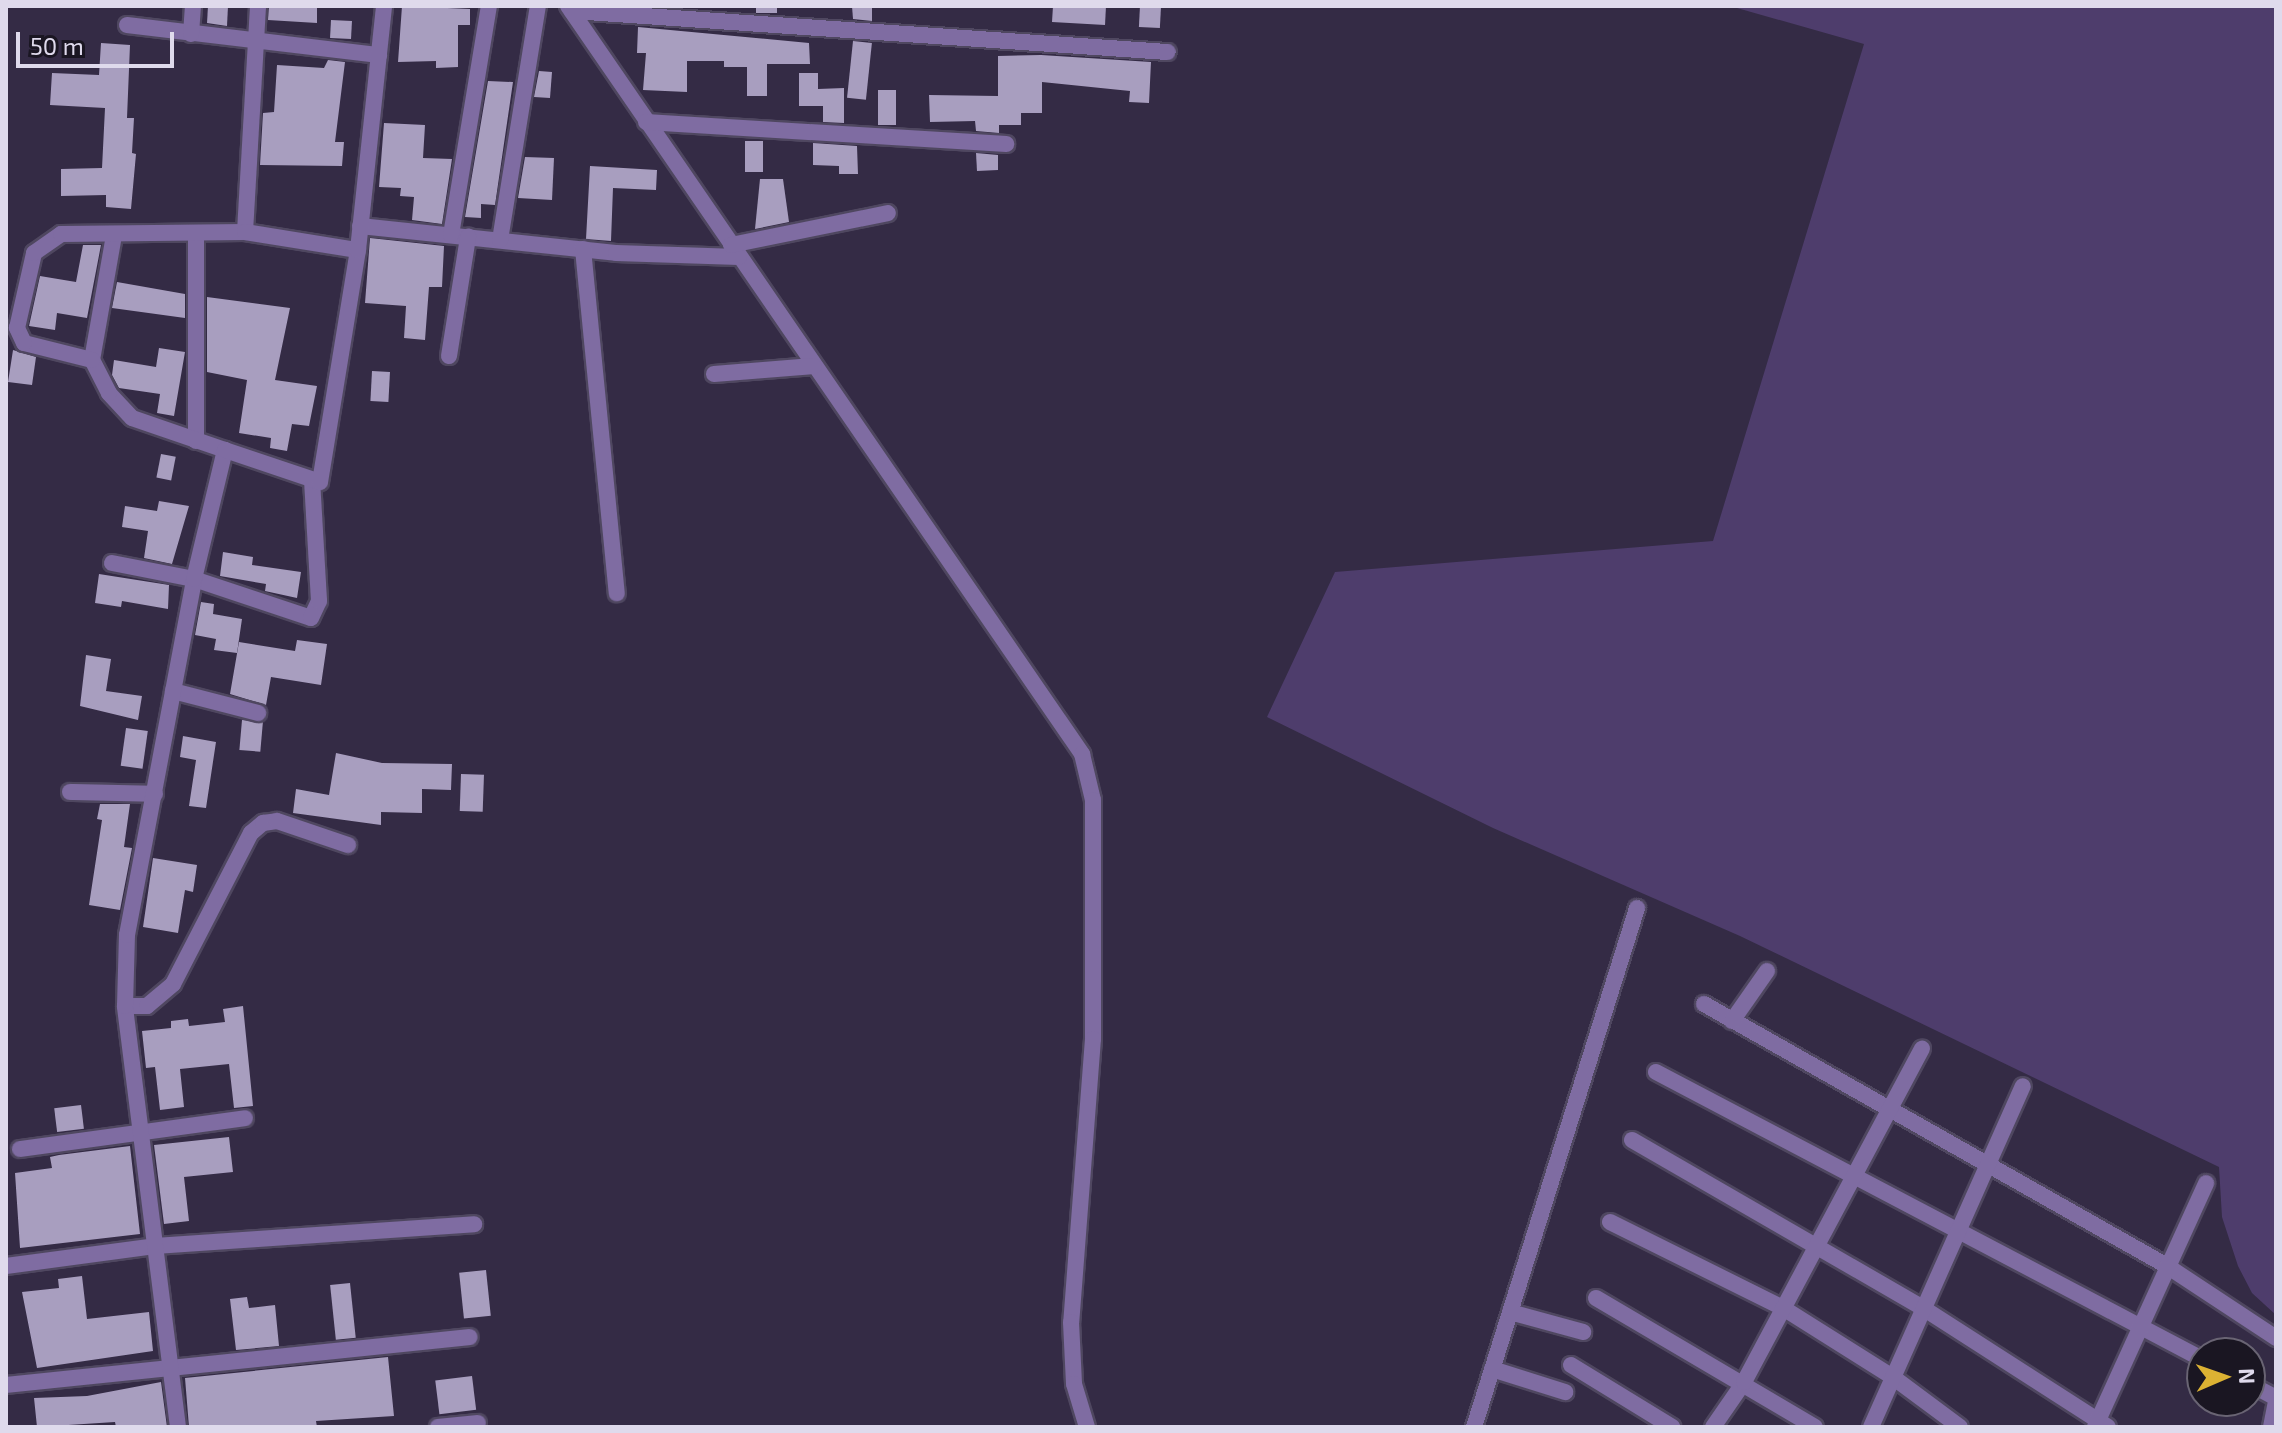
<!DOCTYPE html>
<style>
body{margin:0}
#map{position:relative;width:2282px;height:1433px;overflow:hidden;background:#342b45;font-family:"Exo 2",sans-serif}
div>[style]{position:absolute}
.green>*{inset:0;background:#4e3d6c}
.building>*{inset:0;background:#a89ebf;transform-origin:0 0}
.roads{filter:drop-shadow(2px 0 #4f4760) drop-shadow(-2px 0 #4f4760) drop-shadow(0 2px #4f4760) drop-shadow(0 -2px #4f4760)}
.street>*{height:16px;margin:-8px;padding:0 8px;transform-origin:8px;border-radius:8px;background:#7f6ca2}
span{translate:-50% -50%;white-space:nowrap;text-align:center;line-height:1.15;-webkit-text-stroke:8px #1a1622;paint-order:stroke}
.frame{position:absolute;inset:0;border:8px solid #dfdaec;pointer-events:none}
.north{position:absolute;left:2186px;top:1337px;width:80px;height:80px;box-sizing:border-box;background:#1a1622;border:2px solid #696473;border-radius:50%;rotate:88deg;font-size:22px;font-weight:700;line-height:32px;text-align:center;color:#dfdaec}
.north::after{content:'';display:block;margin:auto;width:28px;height:36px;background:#dcb233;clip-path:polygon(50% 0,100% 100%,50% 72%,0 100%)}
.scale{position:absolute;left:16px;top:32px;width:158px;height:36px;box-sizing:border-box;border:4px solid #dfdaec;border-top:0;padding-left:10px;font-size:24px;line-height:28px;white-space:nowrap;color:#dfdaec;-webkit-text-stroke:6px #1a1622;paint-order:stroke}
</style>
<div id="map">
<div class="green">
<div style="clip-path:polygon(1730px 6px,2276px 6px,2276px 1315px,2252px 1293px,2238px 1266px,2222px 1217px,2219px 1167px,1740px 936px,1493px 828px,1267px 717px,1335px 572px,1713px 541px,1864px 44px)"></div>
</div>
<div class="building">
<div style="clip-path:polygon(208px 6px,228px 6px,227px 26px,207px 23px)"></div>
<div style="clip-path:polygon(269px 6px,317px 6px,317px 23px,268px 20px)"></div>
<div style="clip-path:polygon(402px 6px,470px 9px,470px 25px,458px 25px,458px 67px,436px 68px,436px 61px,398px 62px)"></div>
<div style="left:756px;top:6px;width:21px;height:7px"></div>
<div style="clip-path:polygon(852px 6px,872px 6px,872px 21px,853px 19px)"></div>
<div style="clip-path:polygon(1053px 6px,1106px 6px,1105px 25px,1052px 22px)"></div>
<div style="left:1140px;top:6px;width:21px;height:21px;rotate:3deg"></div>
<div style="left:331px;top:20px;width:21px;height:18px;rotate:3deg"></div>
<div style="clip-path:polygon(638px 27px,809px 43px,810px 64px,767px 64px,767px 96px,747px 96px,747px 67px,724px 67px,724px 61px,687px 61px,687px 92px,643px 90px,646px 53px,637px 53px)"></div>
<div style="left:853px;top:41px;width:19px;height:57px;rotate:6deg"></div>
<div style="clip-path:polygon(101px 43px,130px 45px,127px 118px,134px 118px,132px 153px,136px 154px,131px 209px,106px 207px,106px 195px,61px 196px,61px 169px,102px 168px,105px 108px,50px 105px,52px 73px,99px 75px)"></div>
<div style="clip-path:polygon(1041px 55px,1151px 62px,1149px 103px,1129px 102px,1130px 91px,1042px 82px,1042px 113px,1021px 113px,1021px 125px,999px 125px,999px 133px,976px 131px,975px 121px,930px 122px,929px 95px,998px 96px,998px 56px)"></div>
<div style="clip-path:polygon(328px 60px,345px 62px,335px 142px,344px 142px,342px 166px,260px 165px,263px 113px,274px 112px,277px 65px,324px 68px)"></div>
<div style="clip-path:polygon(539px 71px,552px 72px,550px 98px,534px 97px)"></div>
<div style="clip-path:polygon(799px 73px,818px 73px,818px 89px,844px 88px,844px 123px,823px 122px,823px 106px,799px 106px)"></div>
<div style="clip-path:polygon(488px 81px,513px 82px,495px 205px,481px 204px,481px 218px,465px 217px)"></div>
<div style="left:878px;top:90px;width:18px;height:35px"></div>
<div style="clip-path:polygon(384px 123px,425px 125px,423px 158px,452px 159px,442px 224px,412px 220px,414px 197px,400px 196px,401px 188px,379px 187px)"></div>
<div style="left:745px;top:141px;width:18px;height:31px"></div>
<div style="clip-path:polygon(813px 143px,857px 146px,858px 174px,839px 174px,839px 166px,813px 165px)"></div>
<div style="clip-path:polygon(976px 153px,998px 155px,998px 170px,977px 171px)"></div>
<div style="clip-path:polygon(525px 157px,554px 158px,552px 200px,518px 198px)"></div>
<div style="clip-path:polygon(590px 166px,657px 170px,656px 190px,613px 188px,611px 241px,586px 239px)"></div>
<div style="clip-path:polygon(760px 179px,783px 179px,789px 222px,755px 229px)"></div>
<div style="clip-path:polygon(370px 238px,444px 246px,442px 287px,429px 287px,425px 340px,404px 338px,406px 306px,365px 303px)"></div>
<div style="clip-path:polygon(83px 245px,101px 245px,87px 318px,57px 313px,55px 330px,29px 326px,40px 276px,76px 282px)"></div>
<div style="clip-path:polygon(117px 282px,185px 294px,185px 318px,112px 308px)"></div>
<div style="clip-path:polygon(207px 297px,290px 308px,275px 380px,317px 386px,309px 426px,292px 424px,287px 451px,270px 448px,271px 438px,239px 433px,247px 380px,207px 372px)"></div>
<div style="clip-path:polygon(159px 348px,185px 352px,174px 416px,157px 413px,160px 394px,119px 388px,112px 375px,114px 360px,156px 367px)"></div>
<div style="clip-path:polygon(13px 350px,36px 357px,32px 385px,8px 382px)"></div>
<div style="left:372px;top:371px;width:18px;height:30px;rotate:3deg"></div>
<div style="left:161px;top:454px;width:15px;height:24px;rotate:11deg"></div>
<div style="clip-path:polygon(159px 501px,189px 506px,172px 564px,144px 558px,148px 531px,122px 527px,125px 506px,157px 511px)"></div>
<div style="clip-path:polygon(223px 552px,253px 557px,252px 565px,301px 572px,297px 598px,265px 591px,266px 584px,220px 576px)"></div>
<div style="clip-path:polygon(99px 574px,169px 585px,168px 609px,122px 601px,121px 607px,95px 603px)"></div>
<div style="clip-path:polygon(201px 602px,214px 604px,213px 614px,242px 619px,237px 653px,214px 650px,216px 639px,195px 635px)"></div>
<div style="clip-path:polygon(297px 640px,327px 644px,321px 685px,271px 677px,266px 705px,230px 694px,239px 642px,295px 651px)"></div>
<div style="clip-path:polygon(86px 655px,111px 659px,106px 691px,142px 696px,138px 720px,80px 706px)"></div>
<div style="left:242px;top:720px;width:21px;height:30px;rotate:5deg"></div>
<div style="left:126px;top:728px;width:22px;height:38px;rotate:8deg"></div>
<div style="clip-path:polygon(183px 736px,216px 742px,206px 808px,189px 806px,196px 760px,180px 757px)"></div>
<div style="clip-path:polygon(336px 753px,382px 763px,452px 764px,451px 790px,422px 789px,422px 813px,381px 812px,381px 825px,293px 813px,296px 789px,329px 795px)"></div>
<div style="left:461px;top:774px;width:23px;height:37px;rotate:2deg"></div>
<div style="clip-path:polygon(100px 804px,130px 804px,124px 847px,132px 848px,120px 910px,89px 905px,102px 820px,97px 819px)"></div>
<div style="clip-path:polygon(153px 858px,197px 865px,193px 892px,185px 890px,178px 933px,143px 927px)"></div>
<div style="clip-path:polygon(243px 1006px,253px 1106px,234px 1108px,229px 1064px,180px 1069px,184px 1107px,160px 1110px,155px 1067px,146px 1068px,142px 1031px,171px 1028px,171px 1021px,188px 1019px,189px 1026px,225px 1022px,223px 1009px)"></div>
<div style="left:81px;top:1105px;width:24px;height:27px;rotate:83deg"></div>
<div style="clip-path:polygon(229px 1137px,233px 1172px,184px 1177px,189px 1221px,164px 1224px,154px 1145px)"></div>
<div style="clip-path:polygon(130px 1146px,140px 1234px,20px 1248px,15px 1173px,52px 1168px,50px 1157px,59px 1155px)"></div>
<div style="left:486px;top:1270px;width:46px;height:27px;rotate:84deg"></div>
<div style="clip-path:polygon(82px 1276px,87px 1319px,149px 1312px,153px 1351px,37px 1368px,22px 1292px,59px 1288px,58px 1279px)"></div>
<div style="left:350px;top:1283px;width:55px;height:20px;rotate:84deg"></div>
<div style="clip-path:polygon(247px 1297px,249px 1308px,275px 1305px,279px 1346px,236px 1350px,230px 1299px)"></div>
<div style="clip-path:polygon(388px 1357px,394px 1416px,316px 1421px,317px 1427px,189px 1427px,185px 1378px)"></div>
<div style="left:472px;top:1376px;width:34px;height:37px;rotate:83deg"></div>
<div style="clip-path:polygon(161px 1382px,167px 1427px,116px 1427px,115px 1422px,37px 1427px,34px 1398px,87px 1396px)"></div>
</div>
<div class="roads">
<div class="street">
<div style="left:568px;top:6px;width:908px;rotate:55.5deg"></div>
<div style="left:1082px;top:754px;width:47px;rotate:76.6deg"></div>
<div style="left:1093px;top:800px;width:239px;rotate:90deg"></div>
<div style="left:1093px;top:1039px;width:284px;rotate:94.4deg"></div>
<div style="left:1071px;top:1322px;width:62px;rotate:87.2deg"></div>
<div style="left:1074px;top:1384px;width:45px;rotate:73.2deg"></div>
<div style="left:572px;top:11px;width:597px;rotate:3.94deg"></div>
<div style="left:127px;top:25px;width:254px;rotate:6.8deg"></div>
<div style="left:191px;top:34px;width:28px;rotate:-86deg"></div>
<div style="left:646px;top:122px;width:361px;rotate:3.5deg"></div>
<div style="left:360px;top:226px;width:257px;rotate:6deg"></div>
<div style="left:616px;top:253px;width:123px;rotate:1.9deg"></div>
<div style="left:245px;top:232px;width:226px;rotate:-86.7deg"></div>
<div style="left:196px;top:233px;width:208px;rotate:90deg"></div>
<div style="left:451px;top:235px;width:232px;rotate:-80.6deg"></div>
<div style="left:500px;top:240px;width:237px;rotate:-80.8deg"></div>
<div style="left:731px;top:245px;width:160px;rotate:-11.5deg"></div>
<div style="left:583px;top:249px;width:346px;rotate:84.4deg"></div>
<div style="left:449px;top:356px;width:121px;rotate:-80.9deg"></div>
<div style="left:92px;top:360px;width:127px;rotate:-80deg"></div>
<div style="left:714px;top:374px;width:100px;rotate:-4.6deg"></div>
<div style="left:225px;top:450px;width:98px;rotate:-161deg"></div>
<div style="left:132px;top:418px;width:34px;rotate:-133deg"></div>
<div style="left:109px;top:393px;width:37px;rotate:-117deg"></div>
<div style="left:92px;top:360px;width:70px;rotate:-166deg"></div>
<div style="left:24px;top:343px;width:17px;rotate:-115deg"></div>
<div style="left:17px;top:328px;width:77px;rotate:-77.2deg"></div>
<div style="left:34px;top:253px;width:33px;rotate:-35deg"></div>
<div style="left:61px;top:234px;width:184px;rotate:-0.6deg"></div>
<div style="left:245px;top:232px;width:114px;rotate:9.1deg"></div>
<div style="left:112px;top:563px;width:84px;rotate:11deg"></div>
<div style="left:194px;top:579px;width:123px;rotate:18.4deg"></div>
<div style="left:311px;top:618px;width:19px;rotate:-65deg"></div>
<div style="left:319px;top:601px;width:120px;rotate:-93.3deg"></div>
<div style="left:173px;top:691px;width:88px;rotate:14.5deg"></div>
<div style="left:70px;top:792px;width:85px;rotate:1.3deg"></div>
<div style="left:1704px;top:1004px;width:532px;rotate:29.5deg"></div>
<div style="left:2167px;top:1266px;width:131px;rotate:33.4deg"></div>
<div style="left:125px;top:1006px;width:22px"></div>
<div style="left:147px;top:1006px;width:34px;rotate:-40deg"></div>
<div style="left:173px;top:984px;width:170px;rotate:-62.7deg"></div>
<div style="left:251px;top:833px;width:16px;rotate:-40deg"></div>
<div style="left:263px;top:823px;width:14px;rotate:-8deg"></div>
<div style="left:277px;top:821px;width:75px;rotate:18.7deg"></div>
<div style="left:1732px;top:1021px;width:61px;rotate:-55deg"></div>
<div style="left:1656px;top:1072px;width:617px;rotate:27.73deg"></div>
<div style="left:1632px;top:1140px;width:340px;rotate:30deg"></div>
<div style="left:1926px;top:1310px;width:216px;rotate:32.7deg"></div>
<div style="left:20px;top:1149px;width:227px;rotate:-7.8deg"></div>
<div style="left:1610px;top:1222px;width:193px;rotate:26.4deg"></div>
<div style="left:1783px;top:1308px;width:131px;rotate:32.2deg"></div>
<div style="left:1894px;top:1378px;width:82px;rotate:36.6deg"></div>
<div style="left:6px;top:1266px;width:150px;rotate:-7.6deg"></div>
<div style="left:155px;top:1246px;width:320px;rotate:-3.9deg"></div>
<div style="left:1596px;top:1298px;width:254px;rotate:30.5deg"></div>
<div style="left:1510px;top:1312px;width:76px;rotate:15.3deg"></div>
<div style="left:1571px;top:1365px;width:119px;rotate:31.5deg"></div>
<div style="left:1492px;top:1369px;width:77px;rotate:17.5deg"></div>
<div style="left:2250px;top:1384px;width:30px;rotate:28deg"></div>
<div style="left:6px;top:1385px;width:466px;rotate:-5.9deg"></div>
<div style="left:178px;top:1427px;width:424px;rotate:-97.2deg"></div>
<div style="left:125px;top:1006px;width:71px;rotate:-88.4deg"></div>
<div style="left:127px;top:935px;width:362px;rotate:-79.3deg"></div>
<div style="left:194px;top:579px;width:133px;rotate:-76.5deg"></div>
<div style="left:225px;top:450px;width:100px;rotate:18.6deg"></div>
<div style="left:320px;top:482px;width:235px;rotate:-80.7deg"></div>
<div style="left:358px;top:250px;width:245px;rotate:-83.9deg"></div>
<div style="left:438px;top:1427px;width:40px;rotate:-5.7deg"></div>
<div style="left:1474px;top:1427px;width:544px;rotate:-72.56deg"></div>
<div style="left:1713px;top:1427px;width:55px;rotate:-55.4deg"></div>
<div style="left:1744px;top:1382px;width:378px;rotate:-61.9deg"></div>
<div style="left:1871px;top:1427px;width:373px;rotate:-66deg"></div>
<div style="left:2095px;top:1427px;width:268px;rotate:-65.5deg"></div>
<div style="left:2271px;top:1427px;width:26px;rotate:-79deg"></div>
</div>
</div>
<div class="frame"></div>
<div class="north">N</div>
<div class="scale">50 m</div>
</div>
